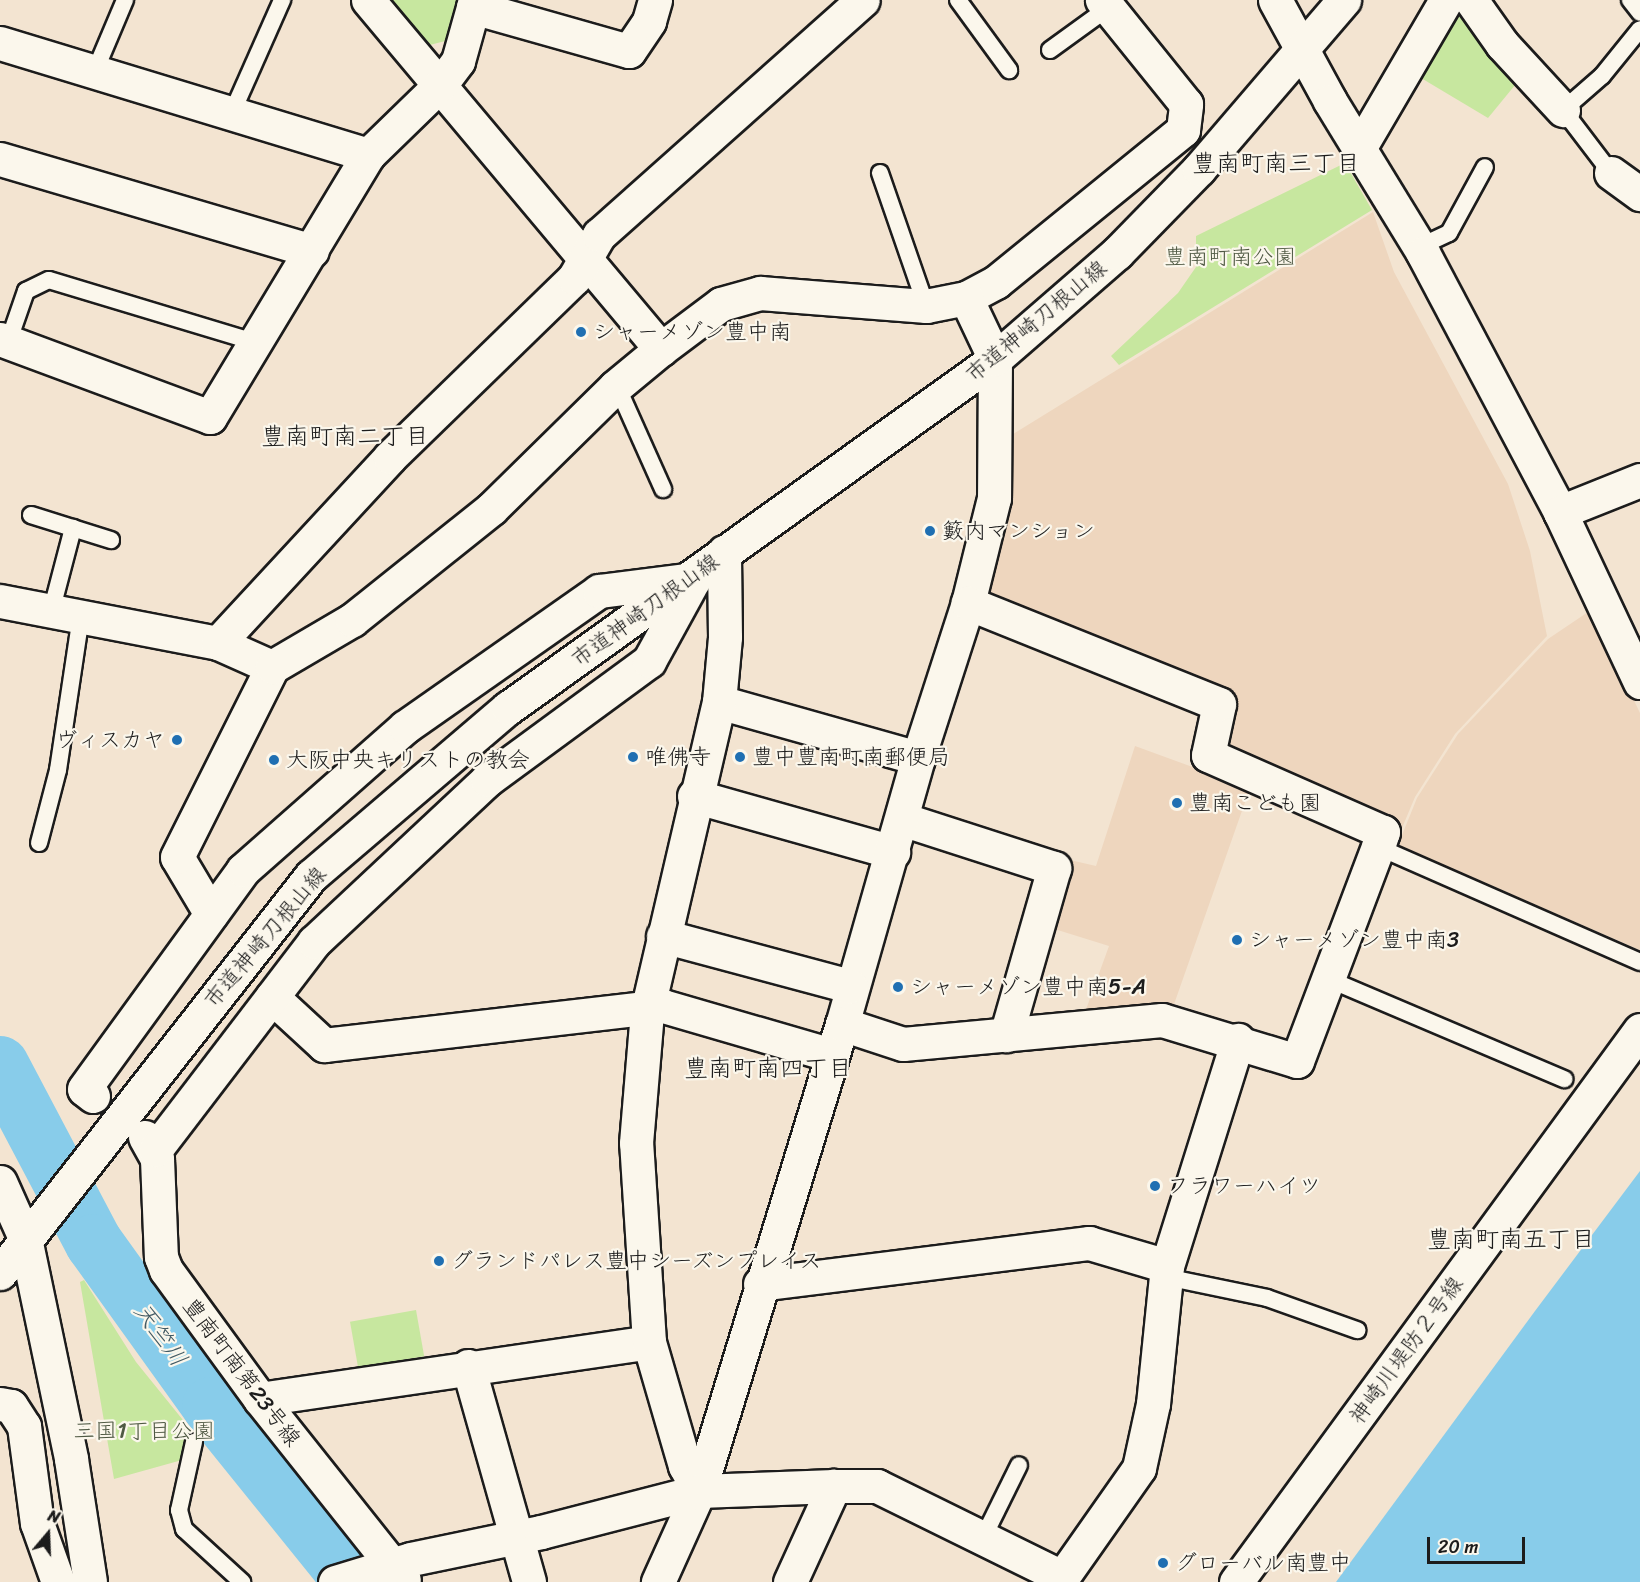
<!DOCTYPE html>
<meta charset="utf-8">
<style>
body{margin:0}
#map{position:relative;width:1640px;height:1582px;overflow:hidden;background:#f3e4d1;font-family:Sriracha,"Klee One",sans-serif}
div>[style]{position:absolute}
.built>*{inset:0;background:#eed6be}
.green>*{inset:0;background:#c7e79f;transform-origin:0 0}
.water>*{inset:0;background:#88ccea}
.river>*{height:58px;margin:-29px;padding:0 29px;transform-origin:29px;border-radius:29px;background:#88ccea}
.roads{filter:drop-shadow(2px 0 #1c1c1c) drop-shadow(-2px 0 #1c1c1c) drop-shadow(0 2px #1c1c1c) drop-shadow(0 -2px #1c1c1c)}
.lane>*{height:16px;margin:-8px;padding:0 8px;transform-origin:8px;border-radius:8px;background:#fbf7ec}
.street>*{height:33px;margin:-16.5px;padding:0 16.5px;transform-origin:16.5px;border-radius:16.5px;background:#fbf7ec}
.secondary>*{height:33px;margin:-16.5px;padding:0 16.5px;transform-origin:16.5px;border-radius:16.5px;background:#fbf7ec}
.dots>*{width:16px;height:16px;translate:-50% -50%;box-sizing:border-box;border:3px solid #fbf7ec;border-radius:50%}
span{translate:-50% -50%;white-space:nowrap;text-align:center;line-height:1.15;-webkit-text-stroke:4.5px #fbf7ec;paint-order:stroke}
.park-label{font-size:22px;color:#4f5943}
.street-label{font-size:22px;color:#1c1c1c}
.poi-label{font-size:22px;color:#1c1c1c}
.left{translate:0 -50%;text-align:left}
.right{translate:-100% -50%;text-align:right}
.neighbourhood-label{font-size:24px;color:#1c1c1c}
.water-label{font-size:24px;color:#425a64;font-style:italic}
.north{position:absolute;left:18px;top:1504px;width:60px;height:60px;-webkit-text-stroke:4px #fbf7ec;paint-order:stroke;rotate:19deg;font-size:16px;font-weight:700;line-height:24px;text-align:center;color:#1c1c1c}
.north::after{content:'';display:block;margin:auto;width:21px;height:27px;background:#1c1c1c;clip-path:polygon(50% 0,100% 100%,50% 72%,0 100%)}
.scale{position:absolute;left:1427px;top:1537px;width:98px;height:27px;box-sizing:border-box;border:3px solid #1c1c1c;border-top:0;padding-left:8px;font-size:18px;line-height:21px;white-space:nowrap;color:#1c1c1c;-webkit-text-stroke:4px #fbf7ec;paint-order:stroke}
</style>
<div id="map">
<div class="built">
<div style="clip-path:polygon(1373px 212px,1394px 272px,1508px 484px,1530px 551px,1547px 636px,1455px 734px,1415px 797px,1402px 828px,1229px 754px,1219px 739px,1233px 695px,983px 598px,1005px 439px)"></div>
<div style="clip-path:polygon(1591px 610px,1640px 713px,1640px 950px,1398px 845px,1417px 798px,1458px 734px,1548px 639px)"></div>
<div style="clip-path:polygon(1135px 746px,1250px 788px,1172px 1010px,1084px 1015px,1109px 946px,1048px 927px,1070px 860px,1096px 866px)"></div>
</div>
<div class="green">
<div style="clip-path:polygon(381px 0,460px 0,449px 40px,422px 47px)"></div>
<div style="clip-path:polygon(1462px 10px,1520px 79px,1488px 118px,1416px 75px,1446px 18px)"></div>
<div style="clip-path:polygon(1345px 163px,1372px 210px,1119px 365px,1111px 356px,1178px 293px,1196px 267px,1196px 236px)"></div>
<div style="clip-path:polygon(84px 1280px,136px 1362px,191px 1430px,182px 1460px,114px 1479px,80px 1282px)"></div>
<div style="left:416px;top:1310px;width:47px;height:67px;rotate:80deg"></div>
</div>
<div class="water">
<div style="clip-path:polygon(1640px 1171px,1640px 1582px,1336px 1582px,1535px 1311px)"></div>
</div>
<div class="river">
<div style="left:0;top:1065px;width:201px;rotate:62.2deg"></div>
<div style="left:94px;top:1243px;width:201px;rotate:54.3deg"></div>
<div style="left:211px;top:1406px;width:226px;rotate:51.1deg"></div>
</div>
<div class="roads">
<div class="lane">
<div style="left:958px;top:0;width:87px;rotate:53.9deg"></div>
<div style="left:1630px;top:0;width:16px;rotate:52deg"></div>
<div style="left:1050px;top:50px;width:72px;rotate:-35.9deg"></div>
<div style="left:95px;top:71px;width:77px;rotate:-67.1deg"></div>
<div style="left:232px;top:113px;width:124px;rotate:-66.1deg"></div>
<div style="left:880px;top:173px;width:141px;rotate:70.9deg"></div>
<div style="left:1611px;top:173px;width:79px;rotate:-127.3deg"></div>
<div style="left:1563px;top:110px;width:52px;rotate:-41.1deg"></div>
<div style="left:1602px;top:76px;width:60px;rotate:-51deg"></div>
<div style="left:1419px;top:247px;width:33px;rotate:-25deg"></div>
<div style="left:1449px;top:233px;width:75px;rotate:-61.4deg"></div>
<div style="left:9px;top:340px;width:52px;rotate:-70.9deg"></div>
<div style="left:26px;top:291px;width:25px;rotate:-26deg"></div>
<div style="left:49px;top:280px;width:215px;rotate:16.8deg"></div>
<div style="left:617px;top:386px;width:113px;rotate:65.9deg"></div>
<div style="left:31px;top:515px;width:84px;rotate:17.4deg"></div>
<div style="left:51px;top:612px;width:87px;rotate:-75.3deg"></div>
<div style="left:39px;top:843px;width:75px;rotate:-75.4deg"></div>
<div style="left:58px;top:770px;width:155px;rotate:-81.5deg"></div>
<div style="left:1378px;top:847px;width:286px;rotate:23.7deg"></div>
<div style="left:1326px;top:978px;width:259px;rotate:23deg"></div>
<div style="left:1166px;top:1277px;width:103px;rotate:11.7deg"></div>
<div style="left:1267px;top:1298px;width:96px;rotate:19.6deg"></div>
<div style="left:194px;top:1442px;width:70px;rotate:102.4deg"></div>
<div style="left:179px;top:1510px;width:20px;rotate:75deg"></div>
<div style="left:184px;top:1529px;width:79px;rotate:42.4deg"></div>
<div style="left:983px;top:1538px;width:81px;rotate:-63.7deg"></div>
</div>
<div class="street">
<div style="left:368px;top:0;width:456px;rotate:50deg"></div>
<div style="left:1275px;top:0;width:115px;rotate:61.4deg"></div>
<div style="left:1330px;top:101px;width:178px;rotate:58.5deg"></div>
<div style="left:1423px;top:253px;width:293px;rotate:62.1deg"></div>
<div style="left:1560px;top:512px;width:188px;rotate:64.8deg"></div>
<div style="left:1471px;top:0;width:54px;rotate:54.8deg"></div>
<div style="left:1502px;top:44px;width:90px;rotate:47.3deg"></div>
<div style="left:473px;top:7px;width:162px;rotate:15.8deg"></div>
<div style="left:629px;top:51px;width:36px;rotate:-56deg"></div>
<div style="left:649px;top:21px;width:22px;rotate:-74deg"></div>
<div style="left:0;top:43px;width:385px;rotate:16.9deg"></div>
<div style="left:1360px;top:147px;width:170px;rotate:-59.7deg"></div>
<div style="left:0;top:159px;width:325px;rotate:16.4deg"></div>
<div style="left:1611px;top:173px;width:36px;rotate:36deg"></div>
<div style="left:966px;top:298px;width:34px;rotate:-28deg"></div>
<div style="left:996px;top:282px;width:241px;rotate:-39.1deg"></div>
<div style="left:1183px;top:130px;width:26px;rotate:-83deg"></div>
<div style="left:1186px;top:104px;width:134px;rotate:-128.9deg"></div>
<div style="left:0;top:339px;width:224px;rotate:20.4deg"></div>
<div style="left:210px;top:417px;width:306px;rotate:-58.9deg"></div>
<div style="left:368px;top:155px;width:100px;rotate:-44.2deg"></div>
<div style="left:440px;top:85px;width:30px;rotate:-53deg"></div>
<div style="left:458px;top:61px;width:63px;rotate:-74.4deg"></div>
<div style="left:1560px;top:512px;width:86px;rotate:-21.8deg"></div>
<div style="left:0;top:601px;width:222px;rotate:10.9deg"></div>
<div style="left:218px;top:643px;width:253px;rotate:-47.2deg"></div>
<div style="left:390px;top:457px;width:257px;rotate:-44.2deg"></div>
<div style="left:574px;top:278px;width:50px;rotate:-59.8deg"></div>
<div style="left:599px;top:235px;width:353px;rotate:-41.7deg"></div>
<div style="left:218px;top:643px;width:59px;rotate:24deg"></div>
<div style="left:719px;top:702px;width:207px;rotate:15.7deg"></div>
<div style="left:694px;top:796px;width:207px;rotate:15.7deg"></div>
<div style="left:902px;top:819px;width:160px;rotate:17.9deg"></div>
<div style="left:1054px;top:868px;width:174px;rotate:106deg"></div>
<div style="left:211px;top:914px;width:66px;rotate:-120.8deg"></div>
<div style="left:177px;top:857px;width:212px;rotate:-63.4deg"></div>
<div style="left:272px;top:667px;width:93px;rotate:-30.4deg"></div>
<div style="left:352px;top:620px;width:178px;rotate:-38.6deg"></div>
<div style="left:491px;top:509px;width:174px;rotate:-44.5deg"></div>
<div style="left:615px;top:387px;width:60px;rotate:-39.6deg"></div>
<div style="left:661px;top:349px;width:75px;rotate:-36.9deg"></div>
<div style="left:721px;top:304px;width:41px;rotate:-15.8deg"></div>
<div style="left:760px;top:293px;width:167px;rotate:4.5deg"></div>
<div style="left:926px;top:306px;width:41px;rotate:-11.3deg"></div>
<div style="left:966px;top:298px;width:68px;rotate:64.6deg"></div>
<div style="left:995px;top:359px;width:139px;rotate:90.4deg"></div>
<div style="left:994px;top:498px;width:108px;rotate:103.9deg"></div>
<div style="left:968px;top:603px;width:163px;rotate:107.9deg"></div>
<div style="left:918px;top:758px;width:277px;rotate:105.9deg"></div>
<div style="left:842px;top:1024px;width:488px;rotate:107deg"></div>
<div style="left:699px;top:1491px;width:100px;rotate:114.3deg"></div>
<div style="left:663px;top:936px;width:194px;rotate:15deg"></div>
<div style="left:272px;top:997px;width:71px;rotate:42.7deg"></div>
<div style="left:324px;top:1045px;width:341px;rotate:-6.6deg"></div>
<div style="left:663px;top:1006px;width:176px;rotate:16.2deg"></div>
<div style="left:842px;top:1024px;width:64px;rotate:18.2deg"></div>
<div style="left:903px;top:1044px;width:260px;rotate:-5.3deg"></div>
<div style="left:1162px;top:1020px;width:141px;rotate:16.9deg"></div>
<div style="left:1297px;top:1061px;width:229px;rotate:-69.3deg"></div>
<div style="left:1378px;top:847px;width:16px;rotate:-72deg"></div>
<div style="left:1383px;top:832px;width:191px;rotate:-156.3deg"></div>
<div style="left:1208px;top:755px;width:52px;rotate:-77.8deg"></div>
<div style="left:1219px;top:704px;width:271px;rotate:-158.1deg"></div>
<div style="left:93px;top:1096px;width:11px;rotate:-142deg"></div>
<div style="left:84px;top:1089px;width:271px;rotate:-54deg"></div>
<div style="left:243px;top:870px;width:216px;rotate:-41.4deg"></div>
<div style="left:405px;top:727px;width:237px;rotate:-35deg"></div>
<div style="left:599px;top:591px;width:96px;rotate:-7.2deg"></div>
<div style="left:145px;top:1137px;width:25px;rotate:61deg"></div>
<div style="left:157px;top:1159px;width:98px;rotate:87.7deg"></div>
<div style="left:161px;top:1257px;width:14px;rotate:69deg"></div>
<div style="left:166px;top:1270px;width:160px;rotate:53.9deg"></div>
<div style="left:260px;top:1399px;width:231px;rotate:51.5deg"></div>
<div style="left:155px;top:1150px;width:262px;rotate:-52.6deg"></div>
<div style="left:314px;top:942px;width:237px;rotate:-43.1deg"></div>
<div style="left:487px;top:780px;width:201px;rotate:-36.3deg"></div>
<div style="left:649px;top:661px;width:94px;rotate:-61.2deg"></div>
<div style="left:0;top:1182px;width:61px;rotate:65.9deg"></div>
<div style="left:25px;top:1238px;width:226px;rotate:78.2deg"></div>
<div style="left:71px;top:1459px;width:124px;rotate:81.2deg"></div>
<div style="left:760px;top:1284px;width:332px;rotate:-7.1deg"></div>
<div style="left:1089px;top:1243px;width:81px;rotate:16.4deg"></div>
<div style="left:468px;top:1366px;width:224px;rotate:74.2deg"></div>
<div style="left:260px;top:1399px;width:393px;rotate:-8.3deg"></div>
<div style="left:0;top:1404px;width:11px;rotate:10deg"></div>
<div style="left:11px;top:1406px;width:24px;rotate:57deg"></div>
<div style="left:24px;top:1426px;width:98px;rotate:82.4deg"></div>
<div style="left:37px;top:1523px;width:63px;rotate:70.4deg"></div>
<div style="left:699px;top:1491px;width:29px;rotate:-119deg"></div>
<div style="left:685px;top:1466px;width:129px;rotate:-106.2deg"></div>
<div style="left:649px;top:1342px;width:199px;rotate:-93.7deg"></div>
<div style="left:636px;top:1143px;width:132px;rotate:-85.2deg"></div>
<div style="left:647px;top:1011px;width:317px;rotate:-76.9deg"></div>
<div style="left:719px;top:702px;width:65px;rotate:-84.7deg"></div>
<div style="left:725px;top:637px;width:85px;rotate:-90.7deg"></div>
<div style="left:335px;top:1582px;width:79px;rotate:-16.8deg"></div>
<div style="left:411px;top:1559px;width:133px;rotate:-11.7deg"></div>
<div style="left:541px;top:1532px;width:163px;rotate:-14.5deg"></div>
<div style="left:699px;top:1491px;width:135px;rotate:-2.1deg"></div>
<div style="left:834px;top:1486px;width:43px"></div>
<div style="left:877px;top:1486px;width:206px;rotate:26.2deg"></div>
<div style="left:790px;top:1582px;width:106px;rotate:-65.4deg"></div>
<div style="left:1059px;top:1582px;width:139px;rotate:-54.9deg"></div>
<div style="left:1139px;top:1468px;width:66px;rotate:-77.7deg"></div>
<div style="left:1153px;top:1404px;width:139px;rotate:-84.2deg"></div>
<div style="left:1167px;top:1266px;width:237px;rotate:-72.6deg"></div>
<div style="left:1236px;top:1582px;width:684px;rotate:-53.8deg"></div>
</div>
<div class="secondary">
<div style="left:0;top:1273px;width:504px;rotate:-51.93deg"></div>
<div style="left:311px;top:876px;width:259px;rotate:-40.5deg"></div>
<div style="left:508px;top:708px;width:599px;rotate:-35.63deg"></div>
<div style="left:995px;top:359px;width:162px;rotate:-41deg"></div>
<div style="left:1117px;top:253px;width:117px;rotate:-45.7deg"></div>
<div style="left:1199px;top:169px;width:223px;rotate:-49.4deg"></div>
</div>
</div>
<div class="dots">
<div style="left:581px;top:332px;background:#1f6fb2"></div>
<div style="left:930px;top:531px;background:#1f6fb2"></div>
<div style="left:177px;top:740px;background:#1f6fb2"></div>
<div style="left:633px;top:757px;background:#1f6fb2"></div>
<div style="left:740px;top:757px;background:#1f6fb2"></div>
<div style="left:274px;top:760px;background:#1f6fb2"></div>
<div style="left:1177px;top:803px;background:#1f6fb2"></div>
<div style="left:1237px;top:940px;background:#1f6fb2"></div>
<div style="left:898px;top:987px;background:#1f6fb2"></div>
<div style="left:1155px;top:1186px;background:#1f6fb2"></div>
<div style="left:439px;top:1261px;background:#1f6fb2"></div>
<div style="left:1163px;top:1563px;background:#1f6fb2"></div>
</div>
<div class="park-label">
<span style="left:1230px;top:257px">豊南町南公園</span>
<span style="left:144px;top:1431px">三国1丁目公園</span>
</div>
<div class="street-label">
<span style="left:1036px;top:321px;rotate:-40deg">市道神崎刀根山線</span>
<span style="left:645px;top:610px;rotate:-36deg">市道神崎刀根山線</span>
<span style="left:265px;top:937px;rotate:-50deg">市道神崎刀根山線</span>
<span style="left:1406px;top:1350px;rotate:-54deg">神崎川堤防２号線</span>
<span style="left:242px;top:1372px;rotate:53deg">豊南町南第23号線</span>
</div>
<div class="poi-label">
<span class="left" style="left:593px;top:332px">シャーメゾン豊中南</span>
<span class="left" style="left:942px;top:531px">籔内マンション</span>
<span class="right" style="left:165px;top:740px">ヴィスカヤ</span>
<span class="left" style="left:645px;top:757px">唯佛寺</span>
<span class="left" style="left:752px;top:757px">豊中豊南町南郵便局</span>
<span class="left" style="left:286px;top:760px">大阪中央キリストの教会</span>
<span class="left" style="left:1189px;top:803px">豊南こども園</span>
<span class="left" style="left:1249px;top:940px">シャーメゾン豊中南3</span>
<span class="left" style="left:910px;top:987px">シャーメゾン豊中南5-A</span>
<span class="left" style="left:1167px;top:1186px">フラワーハイツ</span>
<span class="left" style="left:451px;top:1261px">グランドパレス豊中シーズンプレイス</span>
<span class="left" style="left:1175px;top:1563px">グローバル南豊中</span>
</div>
<div class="neighbourhood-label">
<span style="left:1276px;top:164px">豊南町南三丁目</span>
<span style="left:345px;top:437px">豊南町南二丁目</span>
<span style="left:768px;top:1069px">豊南町南四丁目</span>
<span style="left:1511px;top:1240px">豊南町南五丁目</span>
</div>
<div class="water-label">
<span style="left:160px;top:1335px;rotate:54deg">天竺川</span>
</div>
<div class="north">N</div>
<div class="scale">20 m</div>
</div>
